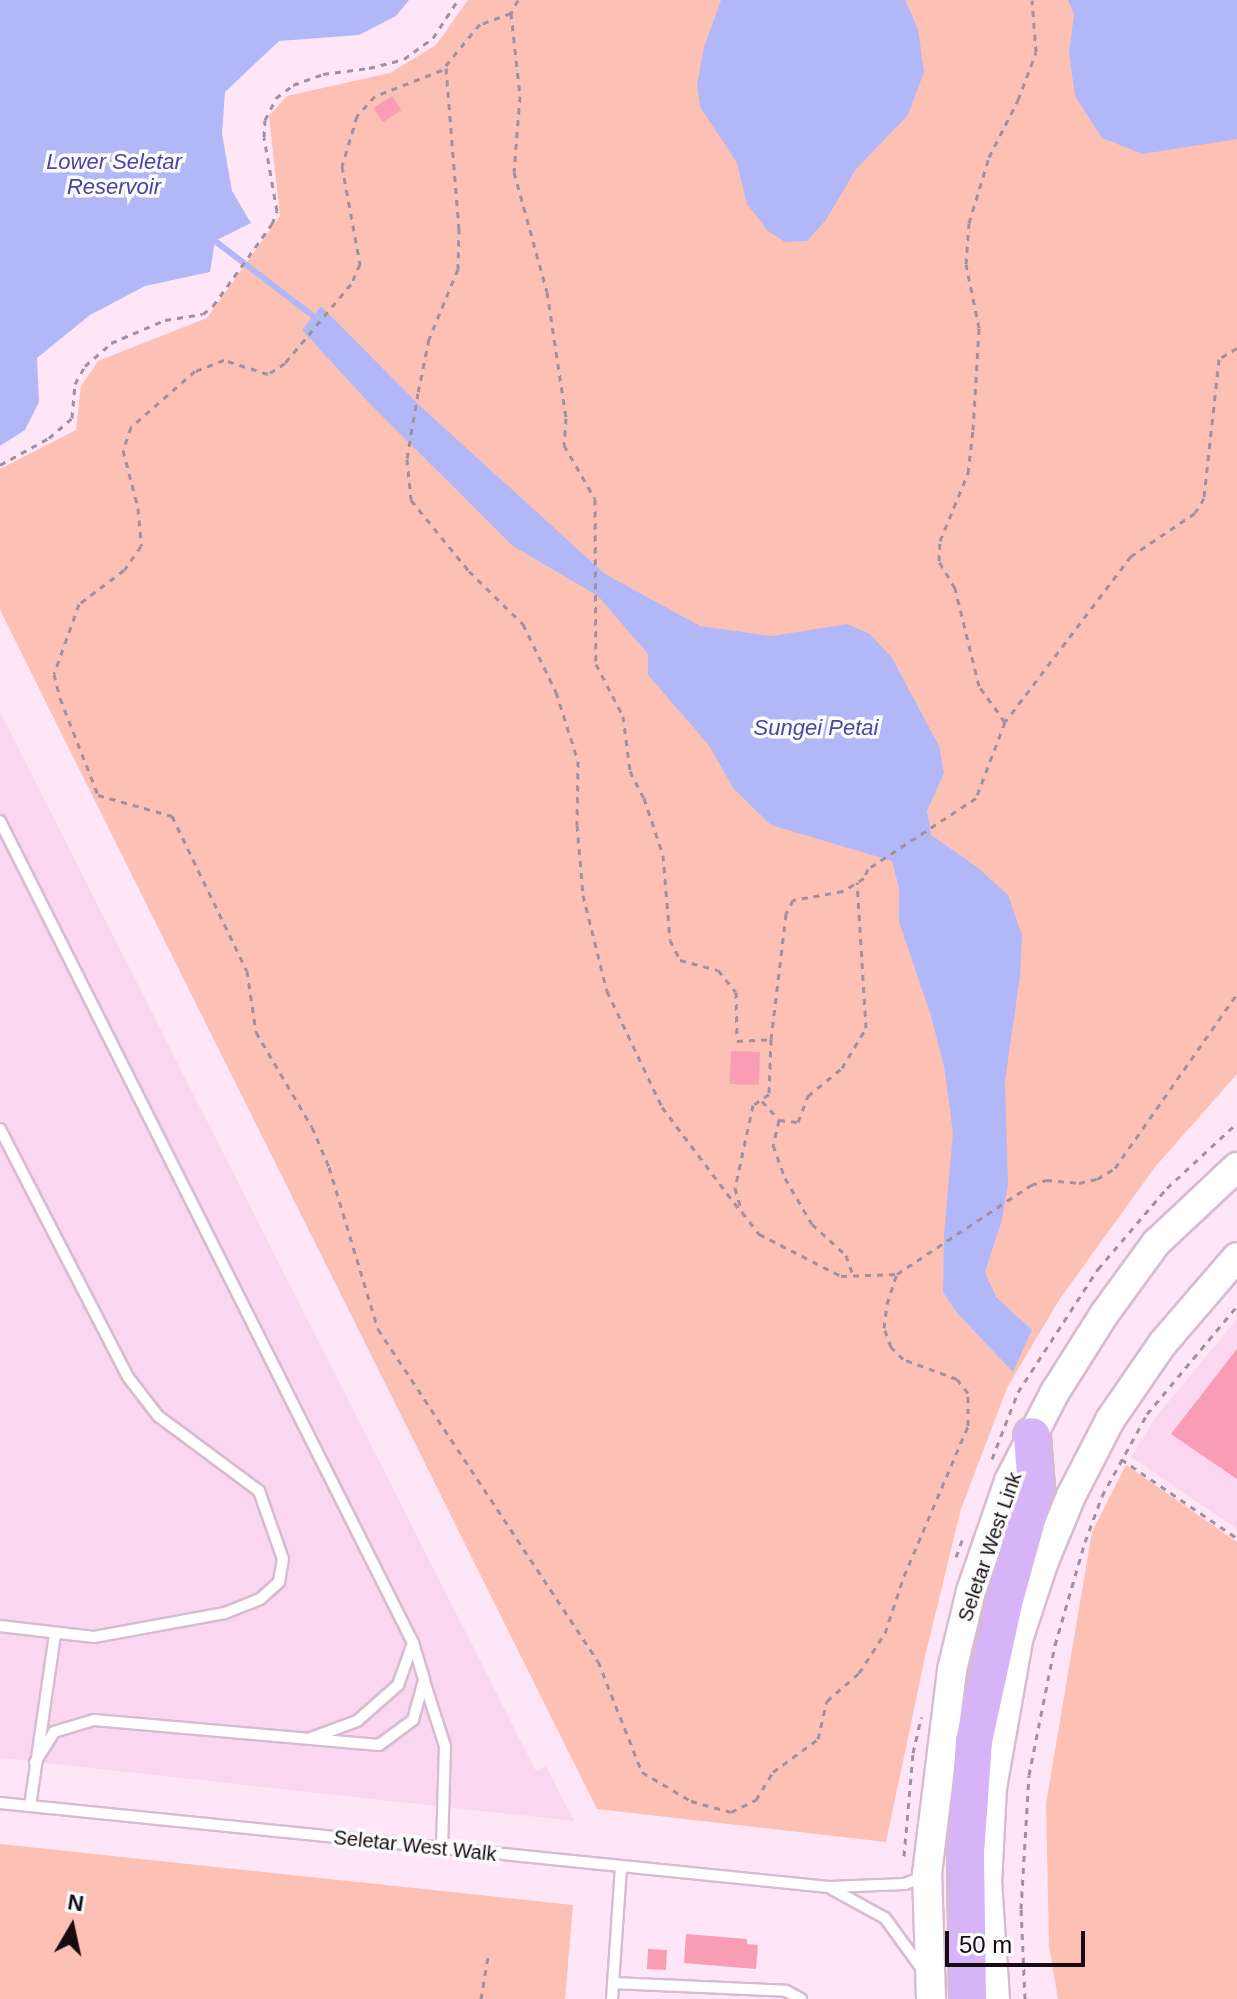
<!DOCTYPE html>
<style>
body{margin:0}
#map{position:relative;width:1237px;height:1999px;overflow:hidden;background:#fee6f7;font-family:Helvetica,sans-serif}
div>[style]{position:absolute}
.built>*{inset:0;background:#fbd6f1}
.green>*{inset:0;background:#fdc0b4}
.water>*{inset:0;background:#b2b8f7}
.stream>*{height:6px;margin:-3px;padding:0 3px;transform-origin:3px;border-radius:3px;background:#b2b8f7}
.building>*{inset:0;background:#f89db4;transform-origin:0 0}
.path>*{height:3px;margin-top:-1.5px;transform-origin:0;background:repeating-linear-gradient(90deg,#a3909e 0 6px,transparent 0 12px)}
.roads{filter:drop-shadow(2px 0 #d8bbd0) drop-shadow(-2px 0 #d8bbd0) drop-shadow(0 2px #d8bbd0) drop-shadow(0 -2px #d8bbd0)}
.service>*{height:10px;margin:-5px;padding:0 5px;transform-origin:5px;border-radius:5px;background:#fff}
.secondary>*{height:28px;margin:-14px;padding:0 14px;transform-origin:14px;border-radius:14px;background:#fff}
.motorway>*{height:36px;margin:-18px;padding:0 18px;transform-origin:18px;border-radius:18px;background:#d7b4f8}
span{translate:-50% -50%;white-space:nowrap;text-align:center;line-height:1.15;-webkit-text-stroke:7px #fbfbfb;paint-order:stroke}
.street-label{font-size:20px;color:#160c14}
.water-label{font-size:22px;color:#4846a0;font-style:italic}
.north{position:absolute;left:32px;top:1887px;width:80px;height:80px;-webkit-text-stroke:6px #fbfbfb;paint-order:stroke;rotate:9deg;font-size:22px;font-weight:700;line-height:32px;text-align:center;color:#160c14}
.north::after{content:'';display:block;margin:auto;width:28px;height:36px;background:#160c14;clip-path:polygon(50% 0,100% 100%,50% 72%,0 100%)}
.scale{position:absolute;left:945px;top:1931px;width:140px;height:36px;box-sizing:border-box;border:4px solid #160c14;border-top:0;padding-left:10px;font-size:24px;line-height:28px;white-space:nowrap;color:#160c14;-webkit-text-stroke:6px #fbfbfb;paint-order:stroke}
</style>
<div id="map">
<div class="built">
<div style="clip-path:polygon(0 712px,536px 1771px,546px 1766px,574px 1821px,0 1758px)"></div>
<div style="clip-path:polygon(1237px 1319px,1237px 1529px,1131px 1457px,1156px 1417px)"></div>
</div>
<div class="green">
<div style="clip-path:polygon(468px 0,1237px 0,1237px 1074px,1155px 1167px,1059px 1300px,1007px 1388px,961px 1509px,926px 1652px,886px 1842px,597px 1809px,0 610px,0 469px,76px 430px,81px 386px,98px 361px,207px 318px,280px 216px,269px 116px,287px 96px,390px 73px,436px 45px)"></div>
<div style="clip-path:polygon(1126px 1465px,1237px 1542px,1237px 1999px,1058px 1999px,1049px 1946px,1046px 1804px,1092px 1532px)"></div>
<div style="clip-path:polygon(0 1844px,573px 1905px,565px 1999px,0 1999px)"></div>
</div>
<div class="water">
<div style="clip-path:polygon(0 0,409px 0,396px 16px,359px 35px,279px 41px,225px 92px,222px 134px,232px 191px,251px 223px,215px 241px,210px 272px,145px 286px,90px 315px,37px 358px,39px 402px,25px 430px,0 446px)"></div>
<div style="clip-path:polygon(721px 0,905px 0,918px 29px,924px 72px,908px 115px,856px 169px,826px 220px,807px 241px,785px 242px,768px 231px,747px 204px,737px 163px,700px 107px,697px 85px,704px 47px)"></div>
<div style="clip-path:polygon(1068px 0,1237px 0,1237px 139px,1143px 154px,1102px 138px,1075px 96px,1069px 53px,1074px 14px)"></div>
<div style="clip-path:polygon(321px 306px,419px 405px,605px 574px,700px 626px,772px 636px,847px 624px,870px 634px,892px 658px,939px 746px,944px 773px,927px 811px,931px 835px,977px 867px,1008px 895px,1022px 935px,1020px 976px,1005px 1081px,1008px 1184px,1002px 1220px,985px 1272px,996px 1297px,1032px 1330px,1013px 1372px,957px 1313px,943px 1292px,944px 1234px,953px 1133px,944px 1066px,931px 1016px,899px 922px,899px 888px,892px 861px,771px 825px,734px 789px,708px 744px,648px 675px,648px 654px,598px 596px,513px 546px,371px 405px,302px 330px)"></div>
</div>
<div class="stream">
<div style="left:215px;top:241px;width:123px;rotate:37.4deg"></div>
</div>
<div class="building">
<div style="left:392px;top:96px;width:17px;height:22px;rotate:57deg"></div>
<div style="left:731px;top:1051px;width:29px;height:33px;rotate:2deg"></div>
<div style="clip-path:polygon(1237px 1349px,1237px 1479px,1171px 1434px)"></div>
<div style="clip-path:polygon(686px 1934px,747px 1939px,747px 1944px,758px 1945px,756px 1969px,684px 1963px)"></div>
<div style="left:648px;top:1949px;width:19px;height:20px;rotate:3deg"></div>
</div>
<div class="path">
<div style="left:518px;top:0;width:15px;rotate:118deg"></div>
<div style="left:511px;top:13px;width:83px;rotate:83.8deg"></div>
<div style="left:520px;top:96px;width:76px;rotate:94.5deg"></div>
<div style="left:514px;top:172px;width:124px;rotate:74.6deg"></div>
<div style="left:547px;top:292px;width:127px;rotate:81.4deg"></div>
<div style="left:566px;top:418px;width:27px;rotate:94deg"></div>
<div style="left:564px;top:445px;width:62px;rotate:60.1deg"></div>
<div style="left:595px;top:499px;width:165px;rotate:89.7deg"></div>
<div style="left:596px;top:664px;width:59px;rotate:62.6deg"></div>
<div style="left:623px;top:716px;width:55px;rotate:82.7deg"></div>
<div style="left:630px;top:771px;width:30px;rotate:63deg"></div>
<div style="left:644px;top:798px;width:60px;rotate:71.6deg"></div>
<div style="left:663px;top:855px;width:85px;rotate:85.3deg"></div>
<div style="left:670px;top:940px;width:22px;rotate:63deg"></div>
<div style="left:680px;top:960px;width:39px;rotate:15deg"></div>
<div style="left:718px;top:970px;width:28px;rotate:51deg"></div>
<div style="left:736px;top:992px;width:49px;rotate:88.8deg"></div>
<div style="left:737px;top:1041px;width:34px;rotate:-3deg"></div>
<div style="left:511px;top:13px;width:33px;rotate:160deg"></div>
<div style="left:480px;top:24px;width:60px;rotate:129.6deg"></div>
<div style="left:442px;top:70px;width:72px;rotate:158.8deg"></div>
<div style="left:375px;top:96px;width:27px;rotate:132deg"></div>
<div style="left:357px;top:116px;width:52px;rotate:106.7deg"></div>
<div style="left:342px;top:166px;width:100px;rotate:79.6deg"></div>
<div style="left:360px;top:264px;width:22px;rotate:114deg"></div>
<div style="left:351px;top:284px;width:103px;rotate:129.9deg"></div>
<div style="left:285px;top:363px;width:20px;rotate:147deg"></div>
<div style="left:268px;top:374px;width:46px;rotate:-162.3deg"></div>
<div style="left:224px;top:360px;width:31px;rotate:159deg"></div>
<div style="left:195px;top:371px;width:85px;rotate:138.8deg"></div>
<div style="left:131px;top:427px;width:24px;rotate:109deg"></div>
<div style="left:123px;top:450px;width:60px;rotate:75.5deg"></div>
<div style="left:138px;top:508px;width:38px;rotate:85deg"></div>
<div style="left:141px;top:546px;width:29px;rotate:125deg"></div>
<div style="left:124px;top:570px;width:56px;rotate:142.9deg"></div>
<div style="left:79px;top:604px;width:74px;rotate:109.7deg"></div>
<div style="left:54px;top:674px;width:25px;rotate:76deg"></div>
<div style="left:60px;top:698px;width:104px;rotate:68.6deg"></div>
<div style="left:98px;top:795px;width:77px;rotate:15.8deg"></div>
<div style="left:172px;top:816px;width:172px;rotate:64.2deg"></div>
<div style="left:247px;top:971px;width:62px;rotate:81.6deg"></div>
<div style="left:256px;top:1032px;width:110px;rotate:59.5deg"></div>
<div style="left:312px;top:1127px;width:43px;rotate:67deg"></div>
<div style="left:329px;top:1167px;width:169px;rotate:73.2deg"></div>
<div style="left:378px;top:1329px;width:398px;rotate:56.5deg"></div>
<div style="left:598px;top:1661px;width:119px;rotate:68.4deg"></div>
<div style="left:642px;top:1772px;width:57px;rotate:30.6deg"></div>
<div style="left:691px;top:1801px;width:41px;rotate:15.4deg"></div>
<div style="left:731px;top:1812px;width:28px;rotate:-26deg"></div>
<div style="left:756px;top:1800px;width:33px;rotate:-59deg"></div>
<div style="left:773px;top:1772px;width:56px;rotate:-36.3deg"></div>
<div style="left:818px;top:1739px;width:39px;rotate:-77deg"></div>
<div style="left:827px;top:1701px;width:43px;rotate:-41.2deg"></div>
<div style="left:859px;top:1673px;width:48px;rotate:-57deg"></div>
<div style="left:885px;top:1633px;width:60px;rotate:-71.6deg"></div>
<div style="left:904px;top:1576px;width:163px;rotate:-66.9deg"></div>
<div style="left:968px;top:1426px;width:33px;rotate:-90deg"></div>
<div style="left:968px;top:1393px;width:18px;rotate:-128deg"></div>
<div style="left:957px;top:1379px;width:58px;rotate:-159.7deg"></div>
<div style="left:903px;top:1359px;width:17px;rotate:-135deg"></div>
<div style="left:891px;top:1347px;width:20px;rotate:-110deg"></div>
<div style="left:884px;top:1328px;width:24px;rotate:-83deg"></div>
<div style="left:887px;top:1304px;width:32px;rotate:-72deg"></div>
<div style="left:446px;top:68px;width:161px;rotate:85.4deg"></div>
<div style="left:459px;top:228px;width:41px;rotate:91.4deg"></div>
<div style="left:458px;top:269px;width:76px;rotate:112.5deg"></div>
<div style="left:429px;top:339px;width:55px;rotate:101.5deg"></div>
<div style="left:418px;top:393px;width:67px;rotate:99.5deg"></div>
<div style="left:407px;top:459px;width:41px;rotate:84.4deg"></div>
<div style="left:411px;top:500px;width:92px;rotate:50.8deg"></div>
<div style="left:469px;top:571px;width:76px;rotate:44.5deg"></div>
<div style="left:523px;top:624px;width:76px;rotate:64.1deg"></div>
<div style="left:556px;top:692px;width:72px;rotate:72.3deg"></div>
<div style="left:578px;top:761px;width:64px;rotate:90.9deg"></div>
<div style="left:577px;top:825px;width:70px;rotate:85.1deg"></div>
<div style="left:583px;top:895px;width:99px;rotate:76deg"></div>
<div style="left:607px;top:991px;width:128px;rotate:64.6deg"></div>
<div style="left:662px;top:1107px;width:128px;rotate:53deg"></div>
<div style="left:1237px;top:348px;width:21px;rotate:149deg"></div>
<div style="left:1219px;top:359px;width:140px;rotate:96.2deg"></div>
<div style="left:1204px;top:498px;width:17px;rotate:121deg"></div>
<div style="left:1195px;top:513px;width:77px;rotate:146.1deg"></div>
<div style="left:1131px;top:556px;width:208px;rotate:127.2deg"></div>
<div style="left:1005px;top:722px;width:81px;rotate:110.9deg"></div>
<div style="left:976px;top:798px;width:129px;rotate:146.7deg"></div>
<div style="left:868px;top:869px;width:10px;rotate:114deg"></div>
<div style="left:864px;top:878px;width:25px;rotate:148deg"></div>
<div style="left:843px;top:891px;width:51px;rotate:169.8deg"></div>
<div style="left:793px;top:900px;width:16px;rotate:117deg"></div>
<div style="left:786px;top:914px;width:126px;rotate:96.8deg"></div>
<div style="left:771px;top:1039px;width:55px;rotate:92.1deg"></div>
<div style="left:769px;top:1094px;width:19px;rotate:145deg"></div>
<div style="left:753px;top:1105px;width:85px;rotate:102.2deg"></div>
<div style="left:735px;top:1188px;width:25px;rotate:74deg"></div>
<div style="left:742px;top:1212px;width:28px;rotate:52deg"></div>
<div style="left:759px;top:1234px;width:92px;rotate:27.1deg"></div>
<div style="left:841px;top:1276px;width:56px;rotate:-2deg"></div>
<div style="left:897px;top:1274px;width:161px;rotate:-33.6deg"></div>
<div style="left:1031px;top:1185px;width:16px;rotate:-18deg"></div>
<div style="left:1046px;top:1180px;width:33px;rotate:5deg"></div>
<div style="left:1079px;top:1183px;width:18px;rotate:-13deg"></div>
<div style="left:1097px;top:1179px;width:21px;rotate:-31deg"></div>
<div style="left:1115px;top:1168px;width:213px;rotate:-55deg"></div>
<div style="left:0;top:465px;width:56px;rotate:-28.9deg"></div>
<div style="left:49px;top:438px;width:30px;rotate:-41deg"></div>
<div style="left:72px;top:418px;width:34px;rotate:-85deg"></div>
<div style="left:75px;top:384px;width:21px;rotate:-61deg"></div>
<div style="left:85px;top:366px;width:35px;rotate:-41deg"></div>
<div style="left:111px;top:343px;width:59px;rotate:-23.1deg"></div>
<div style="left:165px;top:320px;width:38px;rotate:-9deg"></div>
<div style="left:203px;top:314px;width:13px;rotate:-39deg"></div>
<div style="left:213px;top:306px;width:101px;rotate:-54.3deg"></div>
<div style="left:272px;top:224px;width:14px;rotate:-69deg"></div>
<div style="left:277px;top:211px;width:75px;rotate:-100deg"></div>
<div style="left:264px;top:137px;width:17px;rotate:-87deg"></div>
<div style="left:265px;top:120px;width:25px;rotate:-63deg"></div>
<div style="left:276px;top:98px;width:21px;rotate:-37deg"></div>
<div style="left:293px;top:85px;width:32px;rotate:-20deg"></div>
<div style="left:323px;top:74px;width:46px;rotate:-7.4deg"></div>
<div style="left:369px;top:68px;width:36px;rotate:-14deg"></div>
<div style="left:404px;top:59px;width:36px;rotate:-36deg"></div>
<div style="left:433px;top:38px;width:45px;rotate:-56.7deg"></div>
<div style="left:1005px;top:722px;width:44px;rotate:-125.8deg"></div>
<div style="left:979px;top:686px;width:101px;rotate:-103.8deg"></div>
<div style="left:955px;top:588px;width:31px;rotate:-121deg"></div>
<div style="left:939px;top:561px;width:20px;rotate:-87deg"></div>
<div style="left:940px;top:541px;width:74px;rotate:-67.6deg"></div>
<div style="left:968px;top:473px;width:43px;rotate:-83.4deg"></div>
<div style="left:973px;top:430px;width:102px;rotate:-86.6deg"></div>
<div style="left:979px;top:328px;width:65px;rotate:-101.5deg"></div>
<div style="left:966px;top:264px;width:41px;rotate:-85.8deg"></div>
<div style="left:969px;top:223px;width:69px;rotate:-73.1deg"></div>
<div style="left:989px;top:157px;width:64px;rotate:-63deg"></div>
<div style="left:1018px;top:100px;width:51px;rotate:-69.4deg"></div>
<div style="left:1036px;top:52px;width:52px;rotate:-94.4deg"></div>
<div style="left:762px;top:1101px;width:25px;rotate:48deg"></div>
<div style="left:779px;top:1120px;width:19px;rotate:6deg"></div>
<div style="left:798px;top:1122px;width:28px;rotate:-69deg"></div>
<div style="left:808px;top:1096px;width:44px;rotate:-39.5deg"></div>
<div style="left:842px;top:1068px;width:47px;rotate:-59deg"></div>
<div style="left:866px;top:1028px;width:146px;rotate:-93.5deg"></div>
<div style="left:779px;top:1120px;width:26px;rotate:103deg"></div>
<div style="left:773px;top:1145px;width:35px;rotate:70deg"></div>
<div style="left:785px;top:1178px;width:53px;rotate:59.6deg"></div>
<div style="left:812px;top:1224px;width:46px;rotate:42.4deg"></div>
<div style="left:846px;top:1255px;width:21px;rotate:71deg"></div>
<div style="left:992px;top:1459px;width:72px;rotate:-68.8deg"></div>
<div style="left:1018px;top:1392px;width:147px;rotate:-57deg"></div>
<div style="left:1098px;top:1269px;width:106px;rotate:-49.6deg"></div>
<div style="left:1167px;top:1188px;width:96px;rotate:-42.9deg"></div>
<div style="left:1121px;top:1459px;width:140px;rotate:34.3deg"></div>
<div style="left:956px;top:1557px;width:20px;rotate:-70deg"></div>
<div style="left:904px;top:1856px;width:103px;rotate:-85deg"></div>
<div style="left:913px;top:1753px;width:37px;rotate:-77deg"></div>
<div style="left:481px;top:1999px;width:43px;rotate:-80.5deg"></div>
<div style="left:1025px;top:1999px;width:90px;rotate:-92.5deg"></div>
<div style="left:1021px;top:1909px;width:134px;rotate:-86.6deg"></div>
<div style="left:1029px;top:1775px;width:133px;rotate:-78.7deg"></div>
<div style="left:1055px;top:1645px;width:107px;rotate:-73.8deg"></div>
<div style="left:1085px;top:1542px;width:49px;rotate:-69.7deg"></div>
<div style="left:1102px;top:1496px;width:94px;rotate:-61.2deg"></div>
<div style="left:1147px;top:1414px;width:141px;rotate:-50.2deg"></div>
</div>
<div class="roads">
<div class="service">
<div style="left:0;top:821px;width:920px;rotate:63.32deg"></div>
<div style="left:413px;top:1643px;width:39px;rotate:73deg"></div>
<div style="left:424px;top:1680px;width:41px;rotate:105.4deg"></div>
<div style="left:413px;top:1720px;width:42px;rotate:143.7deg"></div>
<div style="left:379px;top:1745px;width:286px;rotate:-175deg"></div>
<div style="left:94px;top:1720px;width:42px;rotate:163.3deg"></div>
<div style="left:54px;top:1732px;width:36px;rotate:122deg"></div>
<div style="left:0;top:1129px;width:279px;rotate:62.7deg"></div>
<div style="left:128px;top:1377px;width:49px;rotate:52.4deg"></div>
<div style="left:158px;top:1416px;width:126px;rotate:36.6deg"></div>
<div style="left:259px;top:1491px;width:72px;rotate:70.6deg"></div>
<div style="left:283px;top:1559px;width:23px;rotate:100deg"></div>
<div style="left:279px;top:1582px;width:25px;rotate:138deg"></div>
<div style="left:260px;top:1599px;width:38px;rotate:158deg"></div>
<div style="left:225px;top:1613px;width:133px;rotate:169.6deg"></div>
<div style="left:94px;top:1637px;width:95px;rotate:-173.3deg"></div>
<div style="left:424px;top:1681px;width:68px;rotate:72.1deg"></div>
<div style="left:445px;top:1746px;width:103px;rotate:91.7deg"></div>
<div style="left:311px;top:1738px;width:49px;rotate:-20.3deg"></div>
<div style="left:357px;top:1721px;width:55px;rotate:-41.3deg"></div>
<div style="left:398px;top:1685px;width:45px;rotate:-70.3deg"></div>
<div style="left:0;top:1803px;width:833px;rotate:5.79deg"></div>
<div style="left:829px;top:1887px;width:76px;rotate:-2.3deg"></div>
<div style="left:905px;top:1884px;width:22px;rotate:-22deg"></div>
<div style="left:30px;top:1806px;width:173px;rotate:-81.7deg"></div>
<div style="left:832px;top:1889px;width:60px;rotate:28.7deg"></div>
<div style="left:885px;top:1918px;width:63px;rotate:54deg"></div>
<div style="left:613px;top:1983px;width:173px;rotate:2.6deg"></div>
<div style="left:786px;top:1991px;width:17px;rotate:28deg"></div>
<div style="left:612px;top:1999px;width:133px;rotate:-86.1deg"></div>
</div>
<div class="secondary">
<div style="left:931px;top:1999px;width:125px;rotate:-91.8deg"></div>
<div style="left:927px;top:1874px;width:206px;rotate:-83deg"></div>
<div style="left:952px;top:1670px;width:81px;rotate:-76.5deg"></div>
<div style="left:971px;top:1591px;width:116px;rotate:-70.9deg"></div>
<div style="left:1009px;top:1481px;width:100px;rotate:-62.7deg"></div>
<div style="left:1055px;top:1392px;width:93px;rotate:-57.7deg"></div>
<div style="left:1105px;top:1313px;width:87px;rotate:-53.9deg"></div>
<div style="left:1156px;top:1243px;width:111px;rotate:-43.2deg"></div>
<div style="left:995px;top:1999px;width:116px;rotate:-93.9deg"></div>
<div style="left:987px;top:1883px;width:95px;rotate:-87deg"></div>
<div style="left:992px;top:1788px;width:150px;rotate:-80deg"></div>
<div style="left:1018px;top:1640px;width:83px;rotate:-71.8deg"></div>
<div style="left:1044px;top:1561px;width:70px;rotate:-67.4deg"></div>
<div style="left:1071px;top:1496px;width:85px;rotate:-62.8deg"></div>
<div style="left:1110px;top:1420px;width:93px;rotate:-55.5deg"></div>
<div style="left:1163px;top:1343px;width:113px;rotate:-49.3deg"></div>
</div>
<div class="motorway">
<div style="left:968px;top:1999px;width:146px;rotate:-90.8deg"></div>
<div style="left:966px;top:1853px;width:112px;rotate:-85.9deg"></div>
<div style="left:974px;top:1741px;width:141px;rotate:-77.7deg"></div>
<div style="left:1004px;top:1603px;width:119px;rotate:-74.5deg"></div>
<div style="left:1036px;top:1488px;width:52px;rotate:-94.4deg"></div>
</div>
</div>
<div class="street-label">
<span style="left:990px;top:1547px;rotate:-71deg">Seletar West Link</span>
<span style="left:415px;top:1846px;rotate:6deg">Seletar West Walk</span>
</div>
<div class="water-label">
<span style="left:114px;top:174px">Lower Seletar<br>Reservoir</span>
<span style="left:816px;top:728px">Sungei Petai</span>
</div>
<div class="north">N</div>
<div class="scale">50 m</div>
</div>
